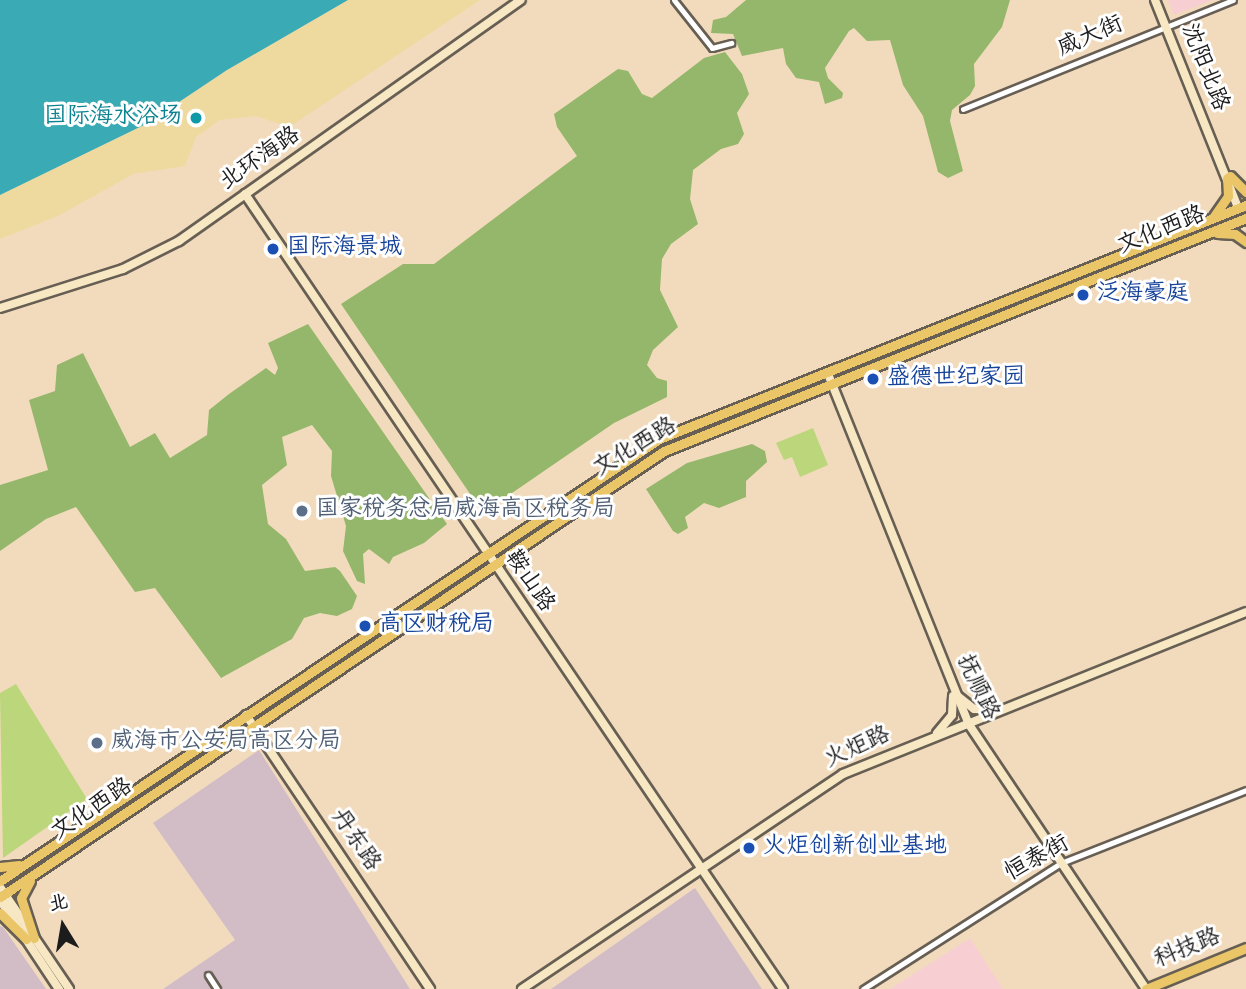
<!DOCTYPE html>
<meta charset="utf-8">
<style>
body{margin:0}
#map{position:relative;width:1246px;height:989px;overflow:hidden;background:#f2dbbc;font-family:Dekko,"LXGW WenKai TC",sans-serif}
div>[style]{position:absolute}
.built>*{inset:0;background:#f7cfd3}
.industrial>*{inset:0;background:#d2bdc7}
.green>*{inset:0;background:#bcd67b}
.forest>*{inset:0;background:#95b76b}
.sand>*{inset:0;background:#eeda9e}
.water>*{inset:0;background:#3aabb5}
.roads{filter:drop-shadow(2px 0 #675f54) drop-shadow(-2px 0 #675f54) drop-shadow(0 2px #675f54) drop-shadow(0 -2px #675f54)}
.street>*{height:5px;margin:-2.5px;padding:0 2.5px;transform-origin:2.5px;border-radius:2.5px;background:#fff}
.secondary>*{height:8px;margin:-4px;padding:0 4px;transform-origin:4px;border-radius:4px;background:#f7e8c3}
.primary>*{height:9px;margin:-4.5px;padding:0 4.5px;transform-origin:4.5px;border-radius:4.5px;background:#eac669}
.dots>*{width:19px;height:19px;translate:-50% -50%;box-sizing:border-box;border:4px solid #fff;border-radius:50%}
span{translate:-50% -50%;white-space:nowrap;text-align:center;line-height:1.15;-webkit-text-stroke:6px #fff;paint-order:stroke}
.street-label{font-size:23px;color:#1c1c1c}
.culture-label{font-size:23px;color:#0d838f}
.right{translate:-100% -50%;text-align:right}
.transit-label{font-size:23px;color:#164399}
.left{translate:0 -50%;text-align:left}
.service-label{font-size:23px;color:#4e5e75}
.north{position:absolute;left:28px;top:891px;width:70px;height:70px;-webkit-text-stroke:5px #fff;paint-order:stroke;rotate:349deg;font-size:19px;font-weight:700;line-height:28px;text-align:center;color:#1c1c1c}
.north::after{content:'';display:block;margin:auto;width:24px;height:32px;background:#1c1c1c;clip-path:polygon(50% 0,100% 100%,50% 72%,0 100%)}
</style>
<div id="map">
<div class="built">
<div style="clip-path:polygon(1168px 0,1213px 0,1174px 15px)"></div>
<div style="clip-path:polygon(970px 938px,1003px 989px,890px 989px)"></div>
</div>
<div class="industrial">
<div style="clip-path:polygon(259px 750px,410px 989px,163px 989px,235px 940px,153px 823px)"></div>
<div style="clip-path:polygon(695px 888px,762px 989px,551px 989px)"></div>
<div style="clip-path:polygon(0 926px,3px 927px,46px 989px,0 989px)"></div>
</div>
<div class="green">
<div style="clip-path:polygon(813px 428px,828px 465px,800px 477px,792px 457px,784px 460px,776px 443px)"></div>
<div style="clip-path:polygon(16px 684px,87px 799px,3px 858px,0 693px)"></div>
</div>
<div class="forest">
<div style="clip-path:polygon(746px 0,1010px 0,1002px 27px,974px 64px,975px 86px,970px 95px,952px 110px,950px 121px,963px 171px,948px 178px,938px 172px,923px 116px,903px 85px,890px 40px,867px 41px,854px 28px,849px 31px,825px 68px,828px 78px,843px 93px,842px 98px,825px 104px,819px 82px,796px 78px,786px 64px,783px 48px,742px 56px,733px 34px,711px 33px,713px 20px,726px 17px)"></div>
<div style="clip-path:polygon(725px 52px,742px 74px,749px 94px,737px 113px,744px 134px,738px 144px,721px 149px,693px 170px,690px 199px,698px 224px,671px 244px,662px 259px,660px 290px,678px 327px,653px 350px,647px 365px,657px 378px,667px 381px,667px 397px,614px 423px,483px 513px,341px 304px,403px 264px,434px 264px,577px 156px,557px 127px,554px 114px,618px 69px,628px 71px,642px 94px,652px 98px,704px 58px)"></div>
<div style="clip-path:polygon(308px 324px,447px 524px,424px 543px,393px 557px,389px 564px,369px 549px,363px 554px,365px 584px,357px 581px,343px 551px,346px 526px,331px 476px,332px 451px,312px 425px,282px 437px,287px 465px,262px 485px,268px 524px,286px 539px,305px 571px,335px 567px,340px 571px,357px 596px,352px 609px,337px 616px,320px 613px,304px 618px,292px 639px,221px 678px,155px 588px,135px 592px,76px 507px,46px 519px,0 551px,0 485px,48px 470px,29px 400px,55px 391px,57px 365px,83px 353px,130px 447px,155px 433px,170px 458px,207px 435px,209px 410px,229px 394px,266px 368px,275px 375px,278px 368px,268px 343px)"></div>
<div style="clip-path:polygon(752px 444px,765px 451px,767px 462px,746px 481px,746px 497px,719px 508px,704px 503px,685px 517px,688px 528px,678px 534px,673px 531px,646px 489px,687px 463px)"></div>
</div>
<div class="sand">
<div style="clip-path:polygon(348px 0,480px 0,289px 127px,256px 116px,220px 120px,196px 137px,185px 166px,133px 174px,60px 215px,0 239px,0 195px,146px 124px,227px 70px)"></div>
</div>
<div class="water">
<div style="clip-path:polygon(0 0,348px 0,227px 70px,146px 124px,0 195px)"></div>
</div>
<div class="roads">
<div class="street">
<div style="left:674px;top:0;width:61px;rotate:51.6deg"></div>
<div style="left:712px;top:48px;width:20px;rotate:-15deg"></div>
<div style="left:963px;top:109px;width:291px;rotate:-22deg"></div>
<div style="left:208px;top:975px;width:17px;rotate:57deg"></div>
<div style="left:863px;top:989px;width:235px;rotate:-32.5deg"></div>
<div style="left:1061px;top:863px;width:199px;rotate:-21.5deg"></div>
</div>
<div class="secondary">
<div style="left:1155px;top:0;width:224px;rotate:68.2deg"></div>
<div style="left:245px;top:194px;width:960px;rotate:55.91deg"></div>
<div style="left:0;top:308px;width:129px;rotate:-17.6deg"></div>
<div style="left:123px;top:269px;width:63px;rotate:-26.6deg"></div>
<div style="left:179px;top:241px;width:418px;rotate:-35.2deg"></div>
<div style="left:828px;top:374px;width:376px;rotate:68.1deg"></div>
<div style="left:968px;top:723px;width:320px;rotate:56.2deg"></div>
<div style="left:959px;top:697px;width:19px;rotate:39deg"></div>
<div style="left:974px;top:709px;width:20px;rotate:3deg"></div>
<div style="left:246px;top:715px;width:330px;rotate:56.1deg"></div>
<div style="left:937px;top:733px;width:23px;rotate:-50deg"></div>
<div style="left:952px;top:715px;width:19px;rotate:-87deg"></div>
<div style="left:0;top:887px;width:123px;rotate:55.9deg"></div>
<div style="left:0;top:900px;width:107px;rotate:56.5deg"></div>
<div style="left:522px;top:989px;width:386px;rotate:-33.8deg"></div>
<div style="left:843px;top:774px;width:434px;rotate:-21.9deg"></div>
</div>
<div class="primary">
<div style="left:1230px;top:176px;width:23px;rotate:45deg"></div>
<div style="left:1214px;top:216px;width:24px;rotate:-55deg"></div>
<div style="left:1228px;top:196px;width:18px;rotate:-93deg"></div>
<div style="left:1217px;top:233px;width:18px;rotate:3deg"></div>
<div style="left:1235px;top:234px;width:14px;rotate:36deg"></div>
<div style="left:0;top:867px;width:19px;rotate:-6deg"></div>
<div style="left:0;top:881px;width:794px;rotate:-33.85deg"></div>
<div style="left:659px;top:439px;width:632px;rotate:-21.73deg"></div>
<div style="left:30px;top:881px;width:19px;rotate:118deg"></div>
<div style="left:21px;top:898px;width:42px;rotate:72deg"></div>
<div style="left:0;top:897px;width:800px;rotate:-33.89deg"></div>
<div style="left:664px;top:451px;width:627px;rotate:-21.82deg"></div>
<div style="left:0;top:913px;width:37px;rotate:45deg"></div>
<div style="left:1146px;top:989px;width:108px;rotate:-22.3deg"></div>
</div>
</div>
<div class="dots">
<div style="left:196px;top:118px;background:#0f9aa8"></div>
<div style="left:273px;top:249px;background:#1a4fb4"></div>
<div style="left:1083px;top:295px;background:#1a4fb4"></div>
<div style="left:873px;top:379px;background:#1a4fb4"></div>
<div style="left:302px;top:511px;background:#5c6f8a"></div>
<div style="left:365px;top:626px;background:#1a4fb4"></div>
<div style="left:97px;top:743px;background:#5c6f8a"></div>
<div style="left:749px;top:848px;background:#1a4fb4"></div>
</div>
<div class="street-label">
<span style="left:1091px;top:38px;rotate:-23deg">威大街</span>
<span style="left:1203px;top:68px;rotate:68deg">沈阳北路</span>
<span style="left:261px;top:160px;rotate:-35deg">北环海路</span>
<span style="left:1162px;top:232px;rotate:-22deg">文化西路</span>
<span style="left:636px;top:449px;rotate:-31deg">文化西路</span>
<span style="left:528px;top:582px;rotate:56deg">鞍山路</span>
<span style="left:976px;top:688px;rotate:65deg">抚顺路</span>
<span style="left:858px;top:749px;rotate:-24deg">火炬路</span>
<span style="left:93px;top:811px;rotate:-34deg">文化西路</span>
<span style="left:354px;top:841px;rotate:56deg">丹东路</span>
<span style="left:1038px;top:860px;rotate:-29deg">恒泰街</span>
<span style="left:1188px;top:950px;rotate:-22deg">科技路</span>
</div>
<div class="culture-label">
<span class="right" style="left:182px;top:118px">国际海水浴场</span>
</div>
<div class="transit-label">
<span class="left" style="left:287px;top:249px">国际海景城</span>
<span class="left" style="left:1097px;top:295px">泛海豪庭</span>
<span class="left" style="left:887px;top:379px">盛德世纪家园</span>
<span class="left" style="left:379px;top:626px">高区财税局</span>
<span class="left" style="left:763px;top:848px">火炬创新创业基地</span>
</div>
<div class="service-label">
<span class="left" style="left:316px;top:511px">国家税务总局威海高区税务局</span>
<span class="left" style="left:111px;top:743px">威海市公安局高区分局</span>
</div>
<div class="north">北</div>
</div>
